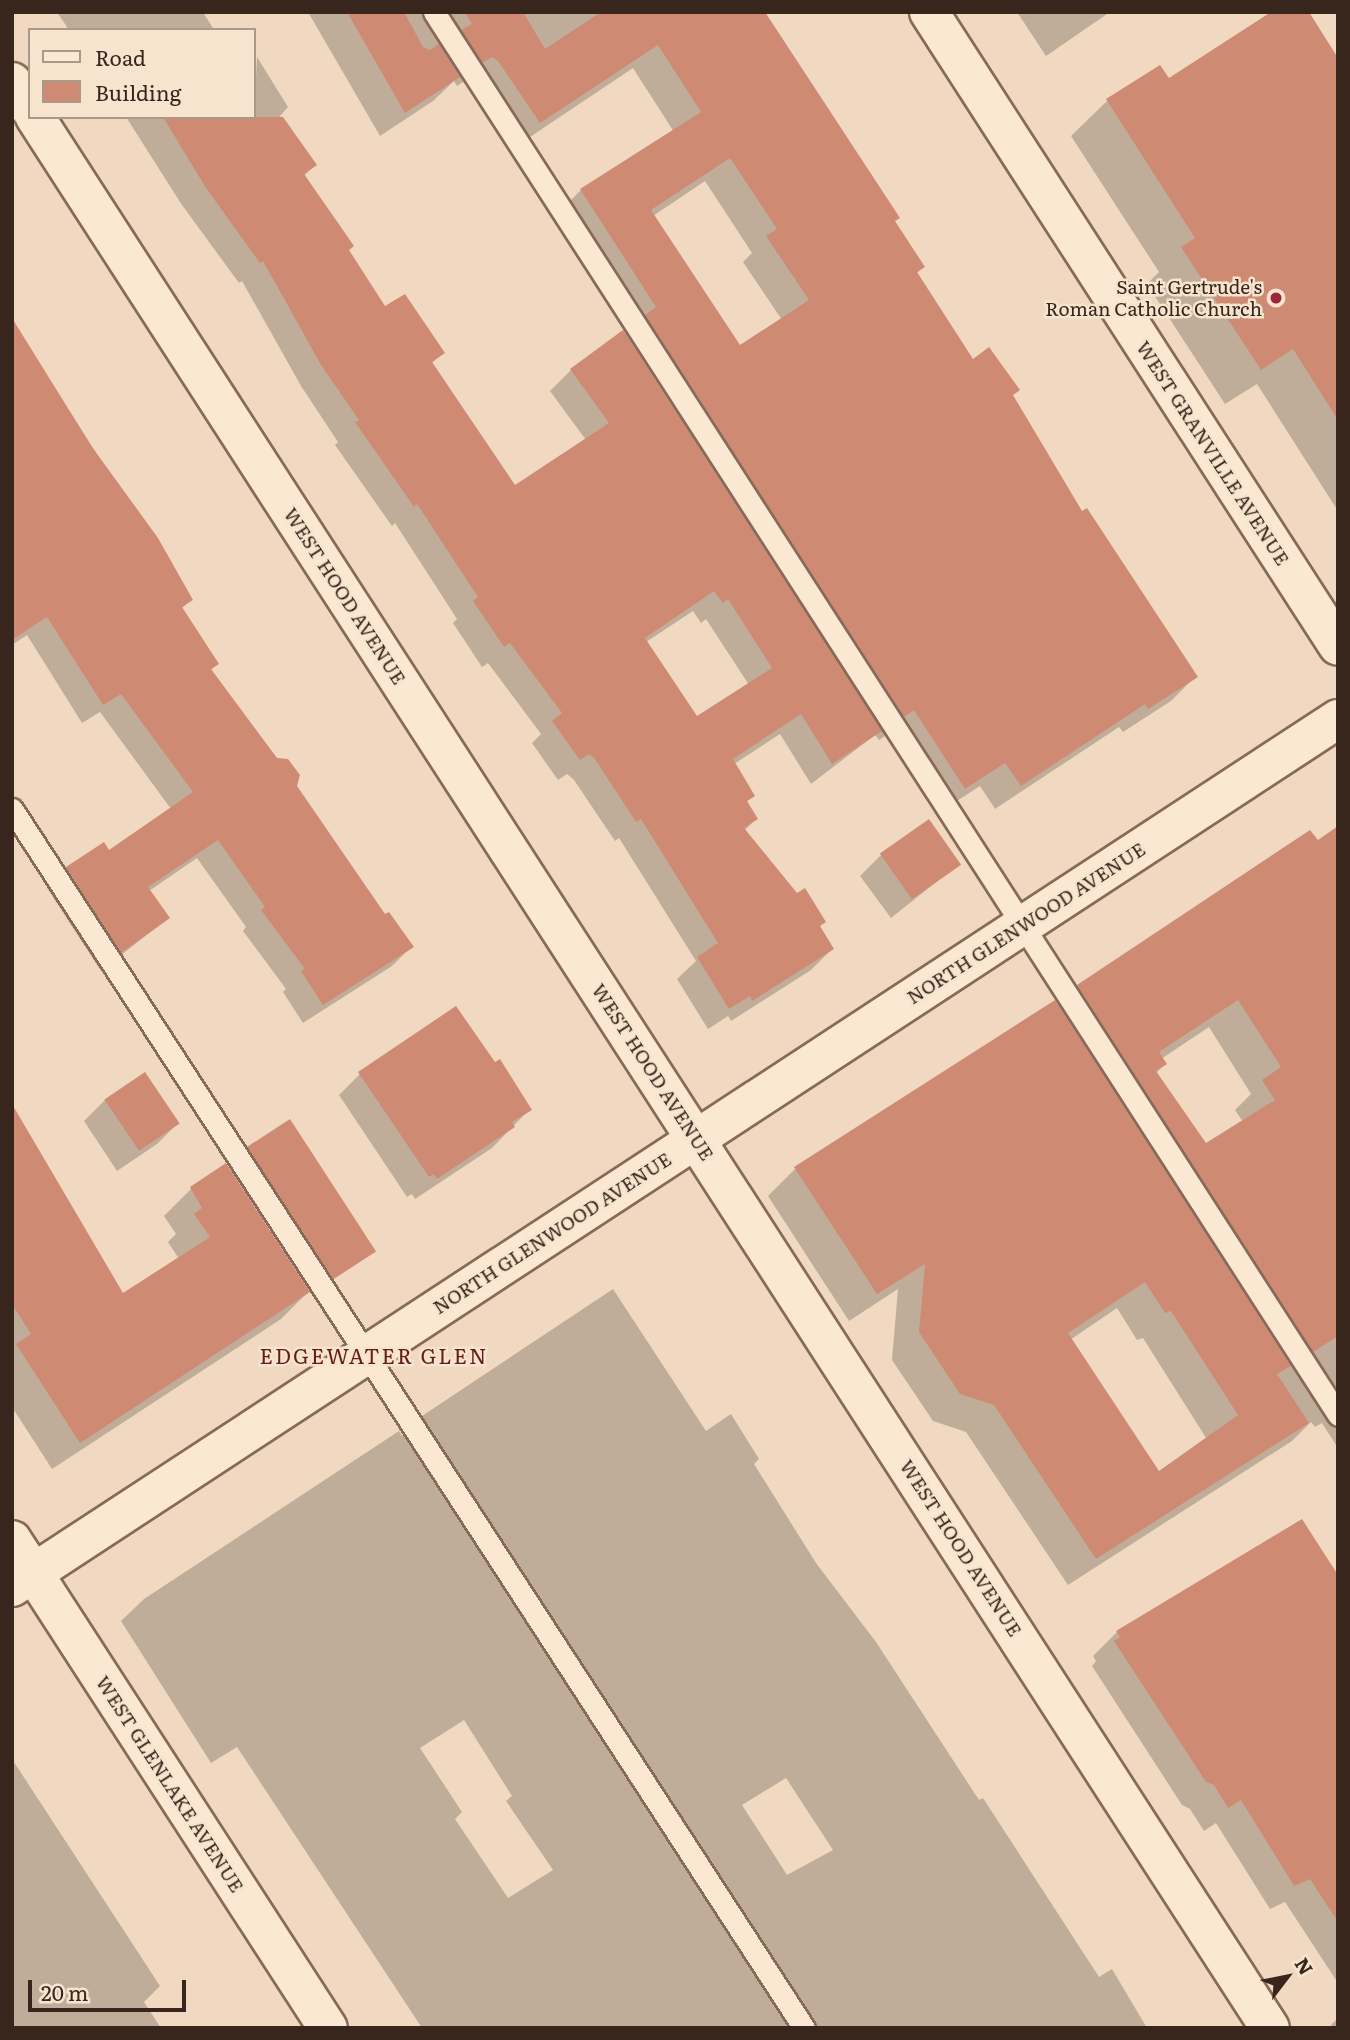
<!DOCTYPE html>
<style>
body{margin:0}
#map{position:relative;width:1350px;height:2040px;overflow:hidden;background:#f0d9c0;font-family:Literata,serif}
div>[style]{position:absolute}
.shadow>*{inset:0;background:#0003}
.building>*{inset:0;background:#cf8a74;transform-origin:0 0}
.roads{filter:drop-shadow(2px 0 #896957) drop-shadow(-2px 0 #896957) drop-shadow(0 2px #896957) drop-shadow(0 -2px #896957)}
.service>*{height:21px;margin:-10.5px;padding:0 10.5px;transform-origin:10.5px;border-radius:10.5px;background:#fae8d3}
.minor>*{height:38px;margin:-19px;padding:0 19px;transform-origin:19px;border-radius:19px;background:#fae8d3}
.dots>*{width:19px;height:19px;translate:-50% -50%;box-sizing:border-box;border:4px solid #f7e4cf;border-radius:50%}
span{translate:-50% -50%;white-space:nowrap;text-align:center;line-height:1.15;-webkit-text-stroke:5px #f7e4cf;paint-order:stroke}
.poi-label{font-size:19px;color:#38251c}
.right{translate:-100% -50%;text-align:right}
.street-label{font-size:19px;color:#38251c}
.neighbourhood-label{font-size:21px;color:#661c1a;letter-spacing:2px}
.frame{position:absolute;inset:0;border:14px solid #38251c;pointer-events:none}
.legend{position:absolute;left:28px;top:28px;width:228px;height:91px;box-sizing:border-box;background:#f7e4cf;border:2px solid #ab9887;margin:0;padding:9px 12px;list-style:none;font-size:21px;color:#38251c}
.legend li{display:flex;align-items:center;gap:14px;height:35px}
.legend b{width:35px;border:2px solid #ab9887}
.north{position:absolute;left:1252px;top:1942px;width:70px;height:70px;-webkit-text-stroke:5px #f7e4cf;paint-order:stroke;rotate:58deg;font-size:19px;font-weight:700;line-height:28px;text-align:center;color:#38251c}
.north::after{content:'';display:block;margin:auto;width:24px;height:32px;background:#38251c;clip-path:polygon(50% 0,100% 100%,50% 72%,0 100%)}
.scale{position:absolute;left:28px;top:1980px;width:158px;height:32px;box-sizing:border-box;border:4px solid #38251c;border-top:0;padding-left:9px;font-size:21px;line-height:24px;white-space:nowrap;color:#38251c;-webkit-text-stroke:5px #f7e4cf;paint-order:stroke}
</style>
<div id="map">
<div class="shadow">
<div style="clip-path:polygon(57px 12px,203px 12px,214px 30px,69px 30px)"></div>
<div style="clip-path:polygon(evenodd,308px 12px,763px 12px,923px 267px,916px 274px,972px 361px,1011px 396px,1082px 513px,1195px 677px,1171px 701px,1123px 732px,1119px 727px,995px 809px,980px 786px,940px 812px,888px 734px,879px 740px,875px 735px,811px 784px,780px 734px,734px 764px,753px 796px,746px 802px,756px 819px,744px 831px,832px 949px,811px 970px,731px 1021px,728px 1016px,708px 1029px,677px 979px,696px 961px,619px 838px,615px 841px,574px 780px,567px 774px,558px 780px,532px 743px,541px 734px,488px 663px,482px 667px,453px 623px,457px 619px,395px 523px,392px 526px,335px 445px,338px 442px,301px 386px,242px 281px,239px 283px,182px 205px,126px 117px,254px 117px,257px 57px,288px 107px,280px 116px,315px 165px,303px 177px,347px 250px,384px 309px,443px 352px,431px 364px,515px 487px,586px 440px,550px 391px,571px 370px,631px 330px,556px 215px,581px 190px,674px 132px,633px 68px,515px 147px,466px 80px,457px 86px,454px 81px,433px 101px,380px 136px,308px 12px,705px 181px,752px 253px,743px 262px,782px 320px,740px 347px,653px 216px,705px 181px,308px 12px,693px 611px,701px 623px,706px 619px,749px 685px,697px 718px,646px 642px,693px 611px)"></div>
<div style="clip-path:polygon(1017px 12px,1110px 12px,1046px 56px)"></div>
<div style="clip-path:polygon(1160px 68px,1169px 80px,1338px 115px,1338px 511px,1257px 384px,1225px 404px,1147px 284px,1159px 272px,1071px 136px,1107px 101px)"></div>
<div style="clip-path:polygon(12px 322px,191px 600px,181px 609px,217px 664px,210px 671px,385px 917px,412px 946px,392px 966px,303px 1023px,283px 992px,286px 989px,243px 931px,246px 927px,197px 858px,149px 891px,168px 918px,101px 971px,47px 888px,67px 869px,104px 845px,109px 852px,171px 809px,100px 712px,82px 723px,27px 635px,12px 645px)"></div>
<div style="clip-path:polygon(evenodd,1309px 832px,1338px 1284px,1338px 1448px,1322px 1423px,1315px 1427px,1311px 1422px,1292px 1441px,1068px 1585px,966px 1432px,933px 1421px,892px 1360px,898px 1289px,849px 1321px,768px 1196px,795px 1169px,1054px 1002px,1057px 1007px,1078px 987px,1309px 832px,1209px 1027px,1251px 1094px,1235px 1110px,1243px 1122px,1206px 1145px,1156px 1073px,1165px 1064px,1161px 1059px,1209px 1027px,1309px 832px,1117px 1308px,1137px 1340px,1143px 1338px,1208px 1441px,1158px 1473px,1070px 1340px,1117px 1308px)"></div>
<div style="clip-path:polygon(881px 855px,959px 864px,891px 918px,860px 876px)"></div>
<div style="clip-path:polygon(360px 1074px,530px 1109px,492px 1148px,415px 1199px,412px 1194px,407px 1197px,339px 1095px)"></div>
<div style="clip-path:polygon(145px 1075px,178px 1123px,157px 1144px,117px 1171px,84px 1121px,105px 1100px)"></div>
<div style="clip-path:polygon(249px 1149px,373px 1251px,322px 1286px,239px 1159px)"></div>
<div style="clip-path:polygon(12px 1159px,122px 1296px,179px 1259px,168px 1242px,176px 1234px,164px 1216px,191px 1189px,226px 1165px,308px 1292px,281px 1319px,52px 1469px,12px 1407px)"></div>
<div style="clip-path:polygon(evenodd,613px 1289px,706px 1431px,731px 1414px,759px 1459px,754px 1464px,816px 1563px,876px 1642px,979px 1800px,983px 1798px,1099px 1977px,1112px 1969px,1147px 2028px,422px 2028px,237px 1747px,211px 1763px,121px 1621px,144px 1599px,399px 1431px,402px 1436px,422px 1416px,613px 1289px,464px 1720px,512px 1796px,506px 1801px,553px 1870px,508px 1898px,455px 1819px,462px 1812px,420px 1748px,464px 1720px,613px 1289px,786px 1778px,833px 1850px,787px 1875px,742px 1805px,786px 1778px)"></div>
<div style="clip-path:polygon(1338px 1578px,1338px 1983px,1285px 1902px,1270px 1909px,1216px 1823px,1204px 1831px,1190px 1809px,1182px 1805px,1092px 1666px,1096px 1661px,1093px 1656px,1117px 1632px)"></div>
<div style="clip-path:polygon(12px 1759px,160px 1986px,144px 2002px,161px 2028px,12px 2028px)"></div>
<div style="clip-path:polygon(1338px 2018px,1338px 2028px,1333px 2028px,1331px 2025px)"></div>
</div>
<div class="building">
<div style="clip-path:polygon(347px 12px,404px 12px,423px 47px,430px 50px,439px 44px,460px 77px,405px 113px)"></div>
<div style="clip-path:polygon(evenodd,464px 12px,523px 12px,545px 49px,601px 12px,765px 12px,900px 218px,895px 221px,925px 267px,917px 272px,973px 359px,989px 347px,1020px 390px,1013px 395px,1082px 511px,1087px 508px,1198px 677px,1148px 709px,1145px 704px,1021px 786px,1005px 763px,965px 789px,914px 710px,904px 717px,645px 315px,656px 307px,580px 189px,701px 112px,658px 45px,540px 123px,498px 61px,492px 57px,482px 63px,461px 30px,472px 24px,464px 12px,730px 158px,777px 229px,766px 236px,809px 300px,740px 345px,651px 210px,730px 158px)"></div>
<div style="clip-path:polygon(1271px 12px,1309px 12px,1338px 58px,1338px 420px,1293px 349px,1261px 370px,1181px 247px,1195px 238px,1106px 99px,1160px 65px,1169px 78px)"></div>
<div style="clip-path:polygon(evenodd,163px 117px,283px 117px,317px 165px,304px 174px,354px 246px,349px 250px,385px 306px,405px 294px,445px 353px,432px 362px,515px 485px,609px 423px,570px 369px,623px 330px,882px 731px,832px 764px,801px 714px,733px 759px,755px 796px,747px 801px,758px 819px,744px 828px,797px 893px,805px 888px,826px 922px,820px 926px,834px 949px,752px 1001px,750px 996px,729px 1009px,697px 957px,718px 943px,641px 819px,636px 822px,595px 759px,589px 754px,580px 760px,552px 721px,562px 713px,510px 643px,504px 647px,473px 601px,478px 597px,417px 504px,414px 507px,355px 422px,359px 420px,321px 365px,263px 261px,260px 263px,206px 188px,163px 117px,714px 591px,723px 603px,728px 599px,772px 668px,697px 716px,645px 638px,714px 591px)"></div>
<div style="clip-path:polygon(12px 318px,92px 447px,158px 538px,193px 600px,182px 607px,219px 664px,211px 669px,277px 758px,288px 759px,300px 775px,297px 786px,385px 914px,389px 912px,414px 947px,323px 1005px,301px 971px,305px 969px,261px 910px,265px 907px,218px 840px,148px 887px,170px 918px,121px 953px,66px 867px,104px 842px,109px 850px,193px 792px,121px 694px,103px 705px,47px 617px,12px 640px)"></div>
<div style="left:929px;top:819px;width:56px;height:60px;rotate:55deg"></div>
<div style="clip-path:polygon(evenodd,1338px 826px,1338px 1336px,1313px 1352px,1077px 985px,1310px 830px,1318px 840px,1338px 826px,1238px 1000px,1281px 1067px,1262px 1080px,1275px 1100px,1206px 1143px,1156px 1071px,1167px 1064px,1159px 1052px,1238px 1000px)"></div>
<div style="clip-path:polygon(evenodd,1055px 1000px,1291px 1366px,1277px 1374px,1309px 1423px,1096px 1559px,994px 1405px,960px 1394px,919px 1332px,925px 1264px,877px 1294px,794px 1167px,1055px 1000px,1145px 1282px,1165px 1313px,1171px 1311px,1238px 1415px,1159px 1471px,1068px 1333px,1145px 1282px)"></div>
<div style="clip-path:polygon(456px 1006px,495px 1062px,500px 1059px,532px 1110px,512px 1122px,515px 1127px,437px 1179px,434px 1174px,429px 1177px,358px 1072px)"></div>
<div style="left:145px;top:1072px;width:62px;height:49px;rotate:56deg"></div>
<div style="clip-path:polygon(12px 1104px,123px 1293px,210px 1237px,194px 1214px,202px 1208px,190px 1187px,226px 1163px,310px 1292px,80px 1443px,16px 1344px,31px 1334px,12px 1304px)"></div>
<div style="left:290px;top:1119px;width:158px;height:51px;rotate:57deg"></div>
<div style="clip-path:polygon(1302px 1519px,1338px 1575px,1338px 1922px,1310px 1879px,1294px 1886px,1241px 1800px,1228px 1808px,1214px 1785px,1206px 1782px,1114px 1641px,1120px 1637px,1116px 1631px)"></div>
</div>
<div class="roads">
<div class="service">
<div style="left:434px;top:12px;width:1669px;rotate:57.2deg"></div>
<div style="left:12px;top:809px;width:1454px;rotate:56.99deg"></div>
</div>
<div class="minor">
<div style="left:929px;top:12px;width:754px;rotate:57.17deg"></div>
<div style="left:12px;top:82px;width:32px;rotate:56deg"></div>
<div style="left:35px;top:117px;width:2275px;rotate:57.13deg"></div>
<div style="left:12px;top:1540px;width:581px;rotate:57.08deg"></div>
<div style="left:12px;top:1587px;width:1585px;rotate:-33.21deg"></div>
</div>
</div>
<div class="dots">
<div style="left:1276px;top:298px;background:#9b253a"></div>
</div>
<div class="poi-label">
<span class="right" style="left:1262px;top:298px">Saint Gertrude's<br>Roman Catholic Church</span>
</div>
<div class="street-label">
<span style="left:1213px;top:453px;rotate:57deg">WEST GRANVILLE AVENUE</span>
<span style="left:345px;top:596px;rotate:57deg">WEST HOOD AVENUE</span>
<span style="left:1026px;top:923px;rotate:-33deg">NORTH GLENWOOD AVENUE</span>
<span style="left:653px;top:1072px;rotate:57deg">WEST HOOD AVENUE</span>
<span style="left:552px;top:1233px;rotate:-33deg">NORTH GLENWOOD AVENUE</span>
<span style="left:961px;top:1548px;rotate:57deg">WEST HOOD AVENUE</span>
<span style="left:170px;top:1784px;rotate:57deg">WEST GLENLAKE AVENUE</span>
</div>
<div class="neighbourhood-label">
<span style="left:374px;top:1355px">EDGEWATER GLEN</span>
</div>
<div class="frame"></div>
<ul class="legend">
<li><b style="height:9px;background:#fae8d3"></b>Road</li>
<li><b style="height:19px;background:#cf8a74"></b>Building</li>
</ul>
<div class="north">N</div>
<div class="scale">20 m</div>
</div>
